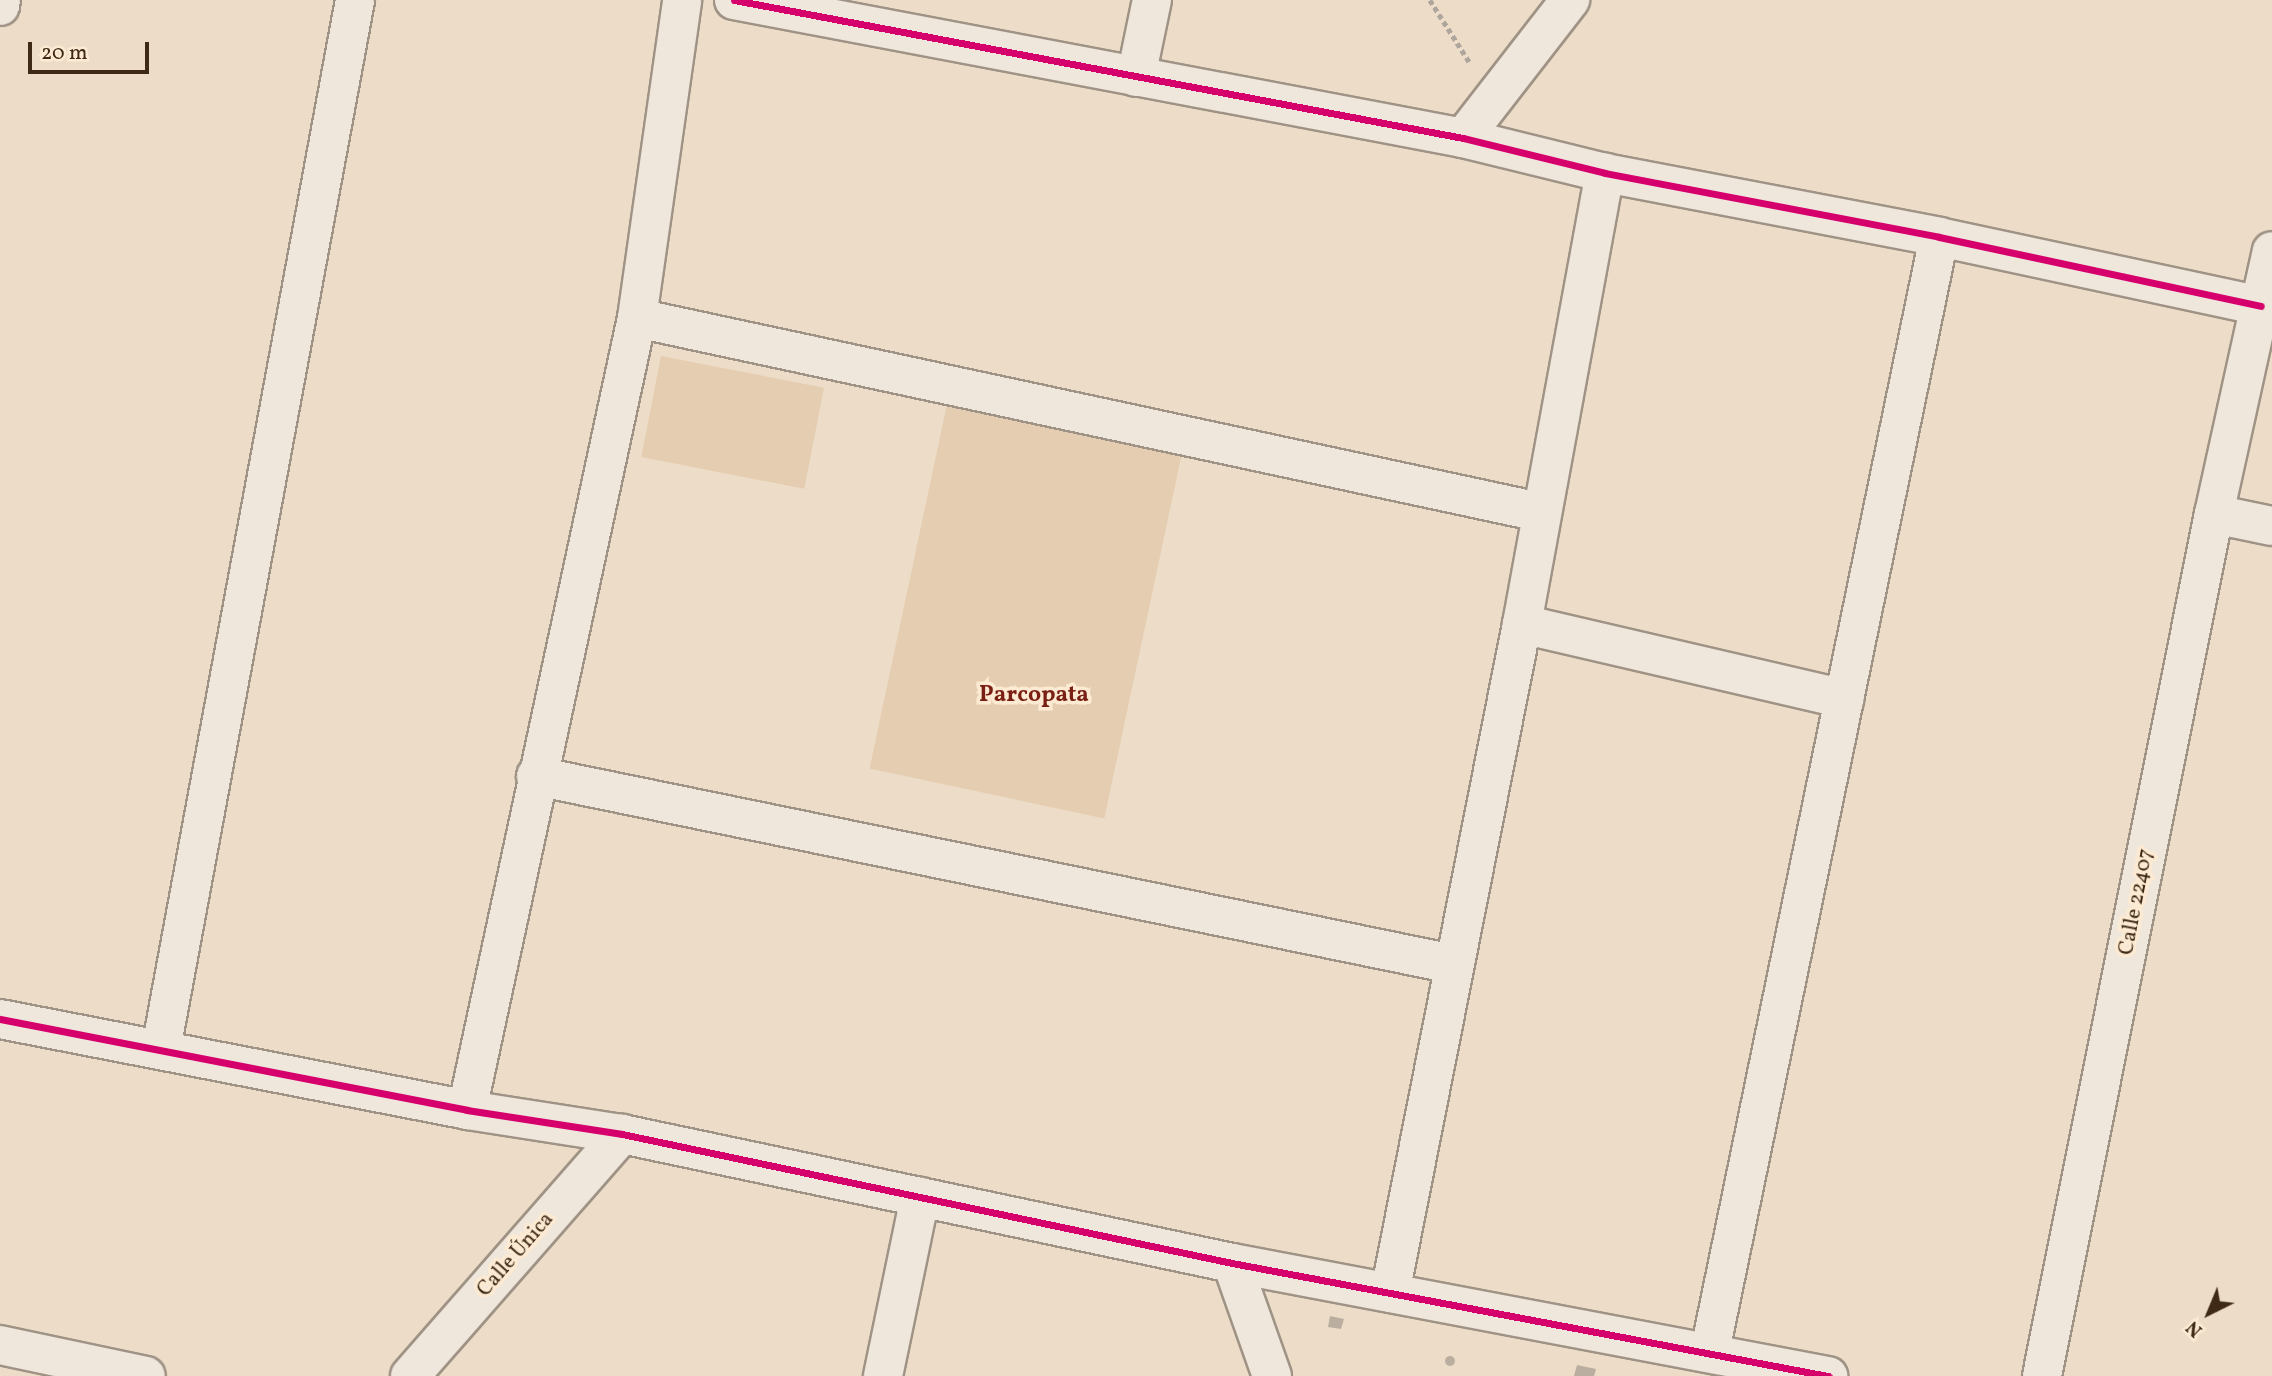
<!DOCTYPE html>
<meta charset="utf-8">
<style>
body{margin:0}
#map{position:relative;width:2272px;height:1376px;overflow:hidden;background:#edddc8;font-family:Vollkorn,serif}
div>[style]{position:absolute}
.green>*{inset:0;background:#e4cdb0;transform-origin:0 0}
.building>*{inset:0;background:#b9ae9f}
.round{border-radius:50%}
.path>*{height:4.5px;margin-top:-2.25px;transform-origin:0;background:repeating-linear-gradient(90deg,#aea69d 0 5px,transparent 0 8.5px)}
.roads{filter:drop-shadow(2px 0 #9f9385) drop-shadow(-2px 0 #9f9385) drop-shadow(0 2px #9f9385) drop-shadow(0 -2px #9f9385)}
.minor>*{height:38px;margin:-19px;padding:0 19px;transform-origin:19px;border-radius:19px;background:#efe6dc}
.cycleway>*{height:7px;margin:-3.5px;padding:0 3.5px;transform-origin:3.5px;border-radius:3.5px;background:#d6006c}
span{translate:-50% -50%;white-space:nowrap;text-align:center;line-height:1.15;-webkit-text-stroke:7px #fdead2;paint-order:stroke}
.street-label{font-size:21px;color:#3e2916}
.neighbourhood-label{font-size:23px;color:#7a1f14;font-weight:700}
.north{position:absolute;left:2174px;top:1278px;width:70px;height:70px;-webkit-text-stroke:5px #fdead2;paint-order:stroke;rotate:223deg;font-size:19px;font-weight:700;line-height:28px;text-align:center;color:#3e2916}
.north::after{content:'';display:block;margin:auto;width:24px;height:32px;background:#3e2916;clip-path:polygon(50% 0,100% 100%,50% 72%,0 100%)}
.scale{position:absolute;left:28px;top:42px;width:121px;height:32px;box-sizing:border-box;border:4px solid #3e2916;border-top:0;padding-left:9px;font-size:21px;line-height:24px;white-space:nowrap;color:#3e2916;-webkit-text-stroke:5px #fdead2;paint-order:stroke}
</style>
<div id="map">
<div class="green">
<div style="left:661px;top:356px;width:166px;height:103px;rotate:11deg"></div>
<div style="left:950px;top:390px;width:240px;height:387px;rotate:12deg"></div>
</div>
<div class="building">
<div style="clip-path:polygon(1330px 1316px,1344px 1319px,1341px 1329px,1328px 1327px)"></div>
<div class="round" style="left:1445px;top:1356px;width:10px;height:10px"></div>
<div style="clip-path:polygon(1577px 1365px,1596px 1369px,1594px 1376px,1574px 1376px)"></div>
</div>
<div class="path">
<div style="left:1430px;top:0;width:75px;rotate:57.6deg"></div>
</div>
<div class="roads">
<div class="minor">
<div style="left:734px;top:0;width:742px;rotate:10.72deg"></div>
<div style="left:1463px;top:138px;width:146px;rotate:13.8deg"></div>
<div style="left:1605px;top:173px;width:340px;rotate:10.8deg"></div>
<div style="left:1939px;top:237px;width:329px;rotate:12.1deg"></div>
<div style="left:0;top:6px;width:6px;rotate:-81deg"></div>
<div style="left:1136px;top:77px;width:79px;rotate:-78.3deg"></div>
<div style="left:1463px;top:138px;width:175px;rotate:-52.2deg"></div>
<div style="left:637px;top:318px;width:924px;rotate:12.13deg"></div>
<div style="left:2214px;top:514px;width:59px;rotate:11.7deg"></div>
<div style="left:1522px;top:624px;width:331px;rotate:13.1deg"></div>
<div style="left:536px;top:776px;width:936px;rotate:11.59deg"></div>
<div style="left:0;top:1019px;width:476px;rotate:11deg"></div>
<div style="left:467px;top:1110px;width:157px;rotate:8.8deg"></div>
<div style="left:622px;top:1134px;width:623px;rotate:11.94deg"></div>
<div style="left:1232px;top:1263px;width:607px;rotate:10.74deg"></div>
<div style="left:161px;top:1049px;width:1067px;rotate:-79.52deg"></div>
<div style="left:467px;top:1110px;width:810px;rotate:-77.89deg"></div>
<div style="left:637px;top:318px;width:321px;rotate:-81.9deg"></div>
<div style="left:1232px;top:1263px;width:120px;rotate:70.5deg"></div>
<div style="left:1390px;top:1293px;width:682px;rotate:-78.84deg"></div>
<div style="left:1522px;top:624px;width:459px;rotate:-79.6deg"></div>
<div style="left:0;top:1345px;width:149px;rotate:12deg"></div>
<div style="left:1710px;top:1351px;width:1137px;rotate:-78.38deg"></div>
<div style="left:410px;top:1376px;width:322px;rotate:-48.8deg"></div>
<div style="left:883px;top:1376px;width:183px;rotate:-78.3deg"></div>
<div style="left:2042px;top:1376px;width:879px;rotate:-78.72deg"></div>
<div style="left:2214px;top:514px;width:269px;rotate:-77.6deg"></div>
</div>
</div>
<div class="cycleway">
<div style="left:734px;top:0;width:742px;rotate:10.72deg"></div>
<div style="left:1463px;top:138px;width:146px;rotate:13.8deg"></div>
<div style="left:1605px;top:173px;width:340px;rotate:10.8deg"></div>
<div style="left:1939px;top:237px;width:329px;rotate:12.1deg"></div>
<div style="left:0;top:1019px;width:476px;rotate:11deg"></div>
<div style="left:467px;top:1110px;width:157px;rotate:8.8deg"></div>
<div style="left:622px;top:1134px;width:623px;rotate:11.94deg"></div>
<div style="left:1232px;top:1263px;width:607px;rotate:10.74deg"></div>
</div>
<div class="street-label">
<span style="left:2137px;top:902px;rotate:-79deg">Calle 22407</span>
<span style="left:516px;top:1255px;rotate:-49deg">Calle Única</span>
</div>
<div class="neighbourhood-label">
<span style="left:1034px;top:695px">Parcopata</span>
</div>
<div class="north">N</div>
<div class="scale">20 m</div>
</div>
